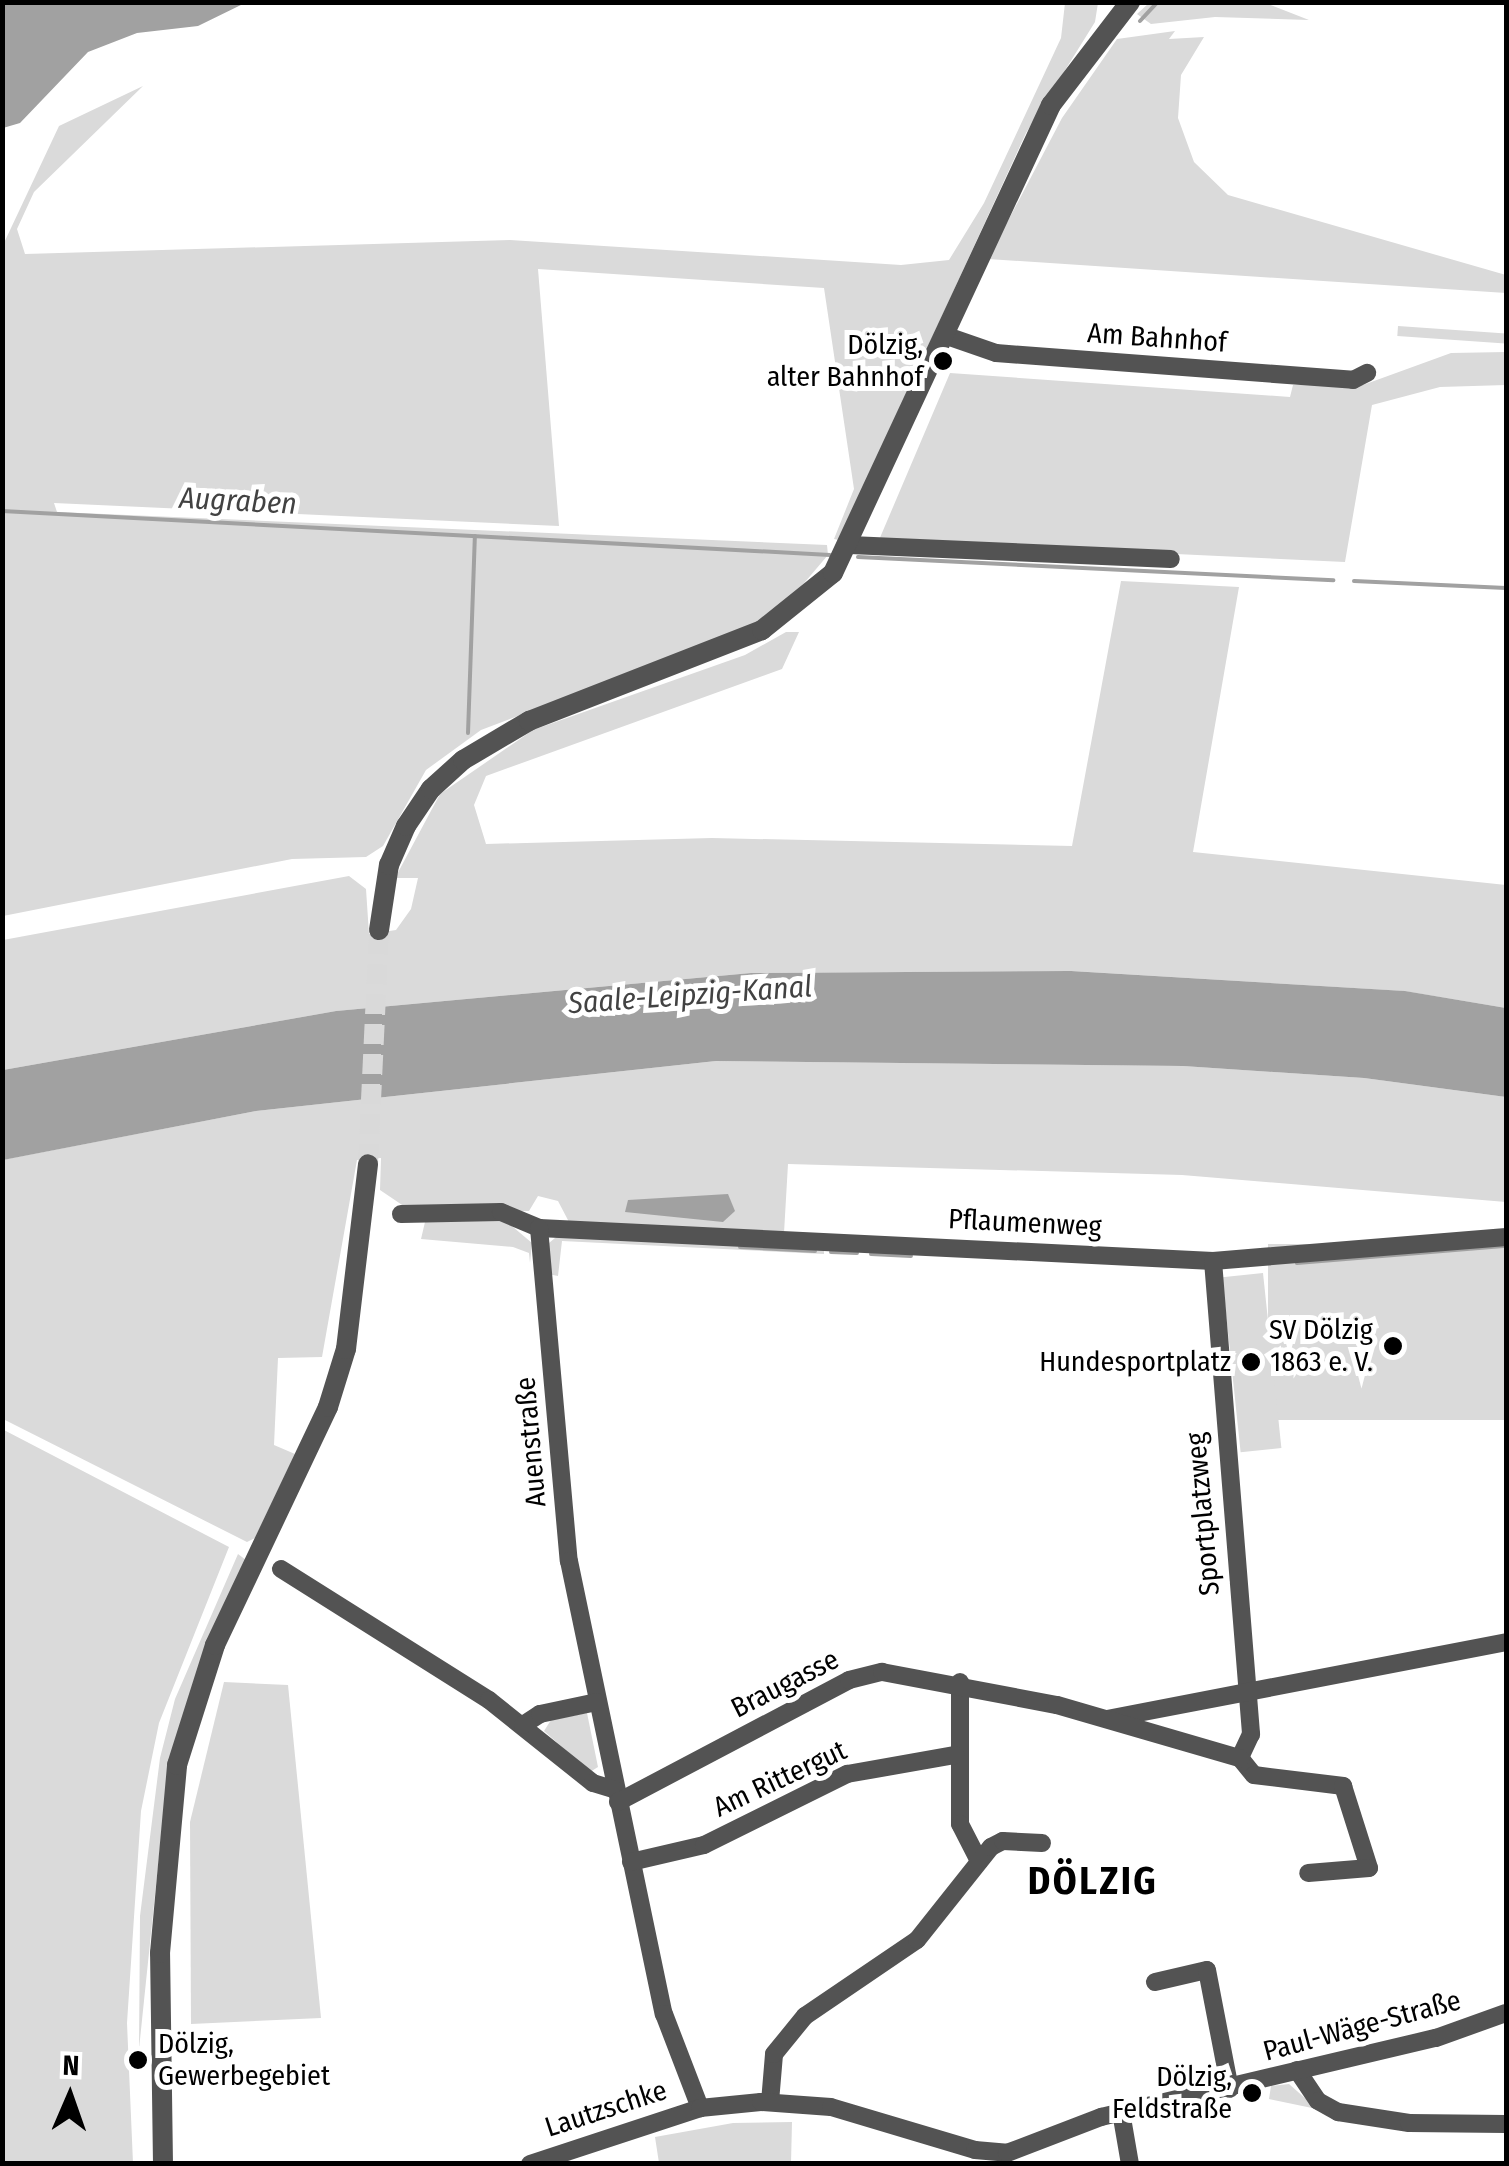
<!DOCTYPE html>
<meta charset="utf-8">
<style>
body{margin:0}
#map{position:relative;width:1509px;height:2166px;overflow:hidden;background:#fff;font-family:"Fira Sans Condensed",sans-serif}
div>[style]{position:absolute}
.green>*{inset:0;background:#dadada;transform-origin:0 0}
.water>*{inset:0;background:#a1a1a1}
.stream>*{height:4px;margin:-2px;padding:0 2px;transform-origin:2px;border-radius:2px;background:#a1a1a1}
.tertiary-tunnel>*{height:20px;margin-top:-10px;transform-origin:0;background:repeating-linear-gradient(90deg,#d9d9d9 0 20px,transparent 0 30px)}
.minor>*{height:18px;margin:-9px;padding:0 9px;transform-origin:9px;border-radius:9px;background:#535353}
.tertiary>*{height:20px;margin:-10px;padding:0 10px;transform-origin:10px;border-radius:10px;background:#535353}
.dots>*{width:28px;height:28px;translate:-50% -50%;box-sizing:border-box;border:5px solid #fff;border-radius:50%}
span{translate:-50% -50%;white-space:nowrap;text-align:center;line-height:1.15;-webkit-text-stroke:10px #fff;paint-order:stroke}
.street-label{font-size:28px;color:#000}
.poi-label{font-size:28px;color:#000}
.right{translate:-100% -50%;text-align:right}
.left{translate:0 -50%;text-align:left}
.water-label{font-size:30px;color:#424242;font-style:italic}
.district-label{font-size:38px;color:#000;font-weight:700;letter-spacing:2.5px}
.frame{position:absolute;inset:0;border:5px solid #000;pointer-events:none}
.north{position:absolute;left:20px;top:2046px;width:100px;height:100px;-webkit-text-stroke:8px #fff;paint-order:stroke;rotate:2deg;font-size:28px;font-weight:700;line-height:40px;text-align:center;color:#000}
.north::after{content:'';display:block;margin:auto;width:35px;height:45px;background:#000;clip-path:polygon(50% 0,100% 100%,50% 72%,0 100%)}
</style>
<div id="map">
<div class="green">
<div style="clip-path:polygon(1263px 2px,1309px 20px,1215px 17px,1151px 24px,1137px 14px,1149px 3px)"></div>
<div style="clip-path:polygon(1065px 3px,1098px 3px,1095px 22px,1026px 133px,839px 540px,834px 539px,854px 489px,824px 288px,538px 269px,559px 526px,54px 503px,57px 512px,827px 545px,828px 555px,788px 602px,747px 628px,481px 730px,426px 770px,383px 846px,366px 857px,292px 859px,3px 916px,3px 245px,59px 126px,143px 86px,34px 192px,17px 229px,25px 254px,510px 240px,901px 265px,949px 260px,984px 203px,1061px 38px)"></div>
<div style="clip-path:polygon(1175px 31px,1169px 39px,1204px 37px,1181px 75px,1178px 118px,1194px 162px,1228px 195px,1506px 275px,1506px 293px,988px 259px,1062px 118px,1117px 39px)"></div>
<div style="left:1398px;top:326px;width:108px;height:10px;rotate:4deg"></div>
<div style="clip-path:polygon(1506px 352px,1506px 385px,1440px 387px,1372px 405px,1345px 562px,879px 540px,950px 373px,1290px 397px,1293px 385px,1363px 385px,1451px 353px)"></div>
<div style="clip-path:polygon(1121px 581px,1239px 587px,1193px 852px,1506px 885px,1506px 1008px,1404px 991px,1072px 971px,751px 973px,336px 1011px,3px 1070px,3px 940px,349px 876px,366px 889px,369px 934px,396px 930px,411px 909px,418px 878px,395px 878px,440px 794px,533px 730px,745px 655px,786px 632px,799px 632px,782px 669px,486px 776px,474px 805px,486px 844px,712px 838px,1072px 846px)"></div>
<div style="clip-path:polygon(716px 1061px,1183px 1066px,1364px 1078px,1506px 1097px,1506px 1202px,1182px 1175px,788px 1164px,784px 1233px,569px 1222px,558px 1201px,538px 1196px,529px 1211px,414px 1213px,380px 1190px,381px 1158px,357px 1160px,322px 1357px,278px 1358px,274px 1445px,295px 1454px,255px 1538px,247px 1542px,3px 1419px,2px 1160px,256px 1111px)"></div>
<div style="clip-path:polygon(499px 1215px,532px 1243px,530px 1263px,529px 1253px,513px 1247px,421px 1239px,425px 1222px)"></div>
<div style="clip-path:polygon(561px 1233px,824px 1247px,824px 1254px,562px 1241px,558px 1276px,548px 1274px,549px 1243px)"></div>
<div style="left:1506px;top:1244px;width:176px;height:238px;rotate:90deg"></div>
<div style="left:1263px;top:1273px;width:176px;height:41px;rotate:84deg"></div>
<div style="clip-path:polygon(2px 1429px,229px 1547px,159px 1723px,141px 1811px,127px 2023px,133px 2163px,3px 2163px)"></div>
<div style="clip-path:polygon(238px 1554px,246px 1560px,206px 1644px,169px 1760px,139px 2049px,140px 1916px,160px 1758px,175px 1699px)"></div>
<div style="clip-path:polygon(224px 1682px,288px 1685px,321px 2018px,191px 2024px,190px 1822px)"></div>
<div style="clip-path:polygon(587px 1713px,598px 1767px,590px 1772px,544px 1731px,551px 1720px)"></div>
<div style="clip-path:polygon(1289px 2084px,1314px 2106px,1312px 2108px,1269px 2099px,1271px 2086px)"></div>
<div style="clip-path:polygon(792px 2122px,791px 2163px,659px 2163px,655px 2137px,733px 2123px)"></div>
</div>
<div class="water">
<div style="clip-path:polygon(3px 2px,245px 2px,245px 3px,198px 26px,137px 33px,88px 52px,20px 123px,3px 128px)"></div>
<div style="clip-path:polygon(1071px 971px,1405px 991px,1506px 1008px,1506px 1097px,1364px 1078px,1183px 1066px,716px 1061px,256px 1111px,3px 1160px,3px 1070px,336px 1011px,751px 973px)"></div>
<div style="clip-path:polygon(728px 1194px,735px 1211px,723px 1222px,625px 1212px,628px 1200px)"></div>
</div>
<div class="stream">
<div style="left:1140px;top:21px;width:26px;rotate:-47deg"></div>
<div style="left:2px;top:511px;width:829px;rotate:3.04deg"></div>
<div style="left:858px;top:557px;width:476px;rotate:2.8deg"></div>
<div style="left:1354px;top:581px;width:152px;rotate:2.6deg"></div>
<div style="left:468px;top:733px;width:197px;rotate:-88deg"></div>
<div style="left:740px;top:1247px;width:75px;rotate:3.1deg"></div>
<div style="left:831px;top:1252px;width:26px;rotate:2deg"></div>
<div style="left:871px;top:1254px;width:40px;rotate:2.9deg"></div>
<div style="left:1297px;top:1263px;width:210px;rotate:-4.7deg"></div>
</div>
<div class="tertiary-tunnel">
<div style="left:368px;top:1164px;width:234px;rotate:-87.3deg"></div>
</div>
<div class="minor">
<div style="left:944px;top:335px;width:55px;rotate:19.1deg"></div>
<div style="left:996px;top:353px;width:358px;rotate:4.3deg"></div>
<div style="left:1353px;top:380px;width:16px;rotate:-27deg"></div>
<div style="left:850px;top:545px;width:321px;rotate:2.5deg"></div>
<div style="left:401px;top:1214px;width:100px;rotate:-1.1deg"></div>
<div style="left:501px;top:1212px;width:41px;rotate:22.8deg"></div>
<div style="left:539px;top:1228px;width:675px;rotate:2.8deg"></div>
<div style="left:1213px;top:1261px;width:294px;rotate:-4.7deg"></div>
<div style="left:539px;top:1228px;width:334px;rotate:84.9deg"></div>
<div style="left:569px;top:1561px;width:463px;rotate:78.2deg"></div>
<div style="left:664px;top:2014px;width:101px;rotate:69deg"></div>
<div style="left:1213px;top:1261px;width:475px;rotate:85.4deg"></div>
<div style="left:1251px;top:1734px;width:26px;rotate:115deg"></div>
<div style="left:281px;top:1569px;width:246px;rotate:32.2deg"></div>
<div style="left:489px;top:1700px;width:133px;rotate:38.6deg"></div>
<div style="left:593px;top:1783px;width:24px;rotate:17deg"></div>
<div style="left:960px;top:1682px;width:142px;rotate:90deg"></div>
<div style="left:960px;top:1824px;width:42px;rotate:62.8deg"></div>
<div style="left:1107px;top:1719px;width:406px;rotate:-10.9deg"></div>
<div style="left:523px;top:1725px;width:20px;rotate:-33deg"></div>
<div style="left:540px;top:1714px;width:58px;rotate:-11.9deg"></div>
<div style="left:1240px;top:1758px;width:22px;rotate:51deg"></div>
<div style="left:1254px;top:1775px;width:90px;rotate:7deg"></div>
<div style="left:1343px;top:1786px;width:86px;rotate:72.4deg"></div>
<div style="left:1369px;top:1868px;width:61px;rotate:175.3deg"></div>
<div style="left:618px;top:1802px;width:261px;rotate:-27.8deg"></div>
<div style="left:849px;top:1680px;width:34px;rotate:-14deg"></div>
<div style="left:882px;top:1672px;width:178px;rotate:10.7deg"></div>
<div style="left:1057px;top:1705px;width:191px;rotate:16.2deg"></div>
<div style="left:631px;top:1862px;width:75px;rotate:-13.1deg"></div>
<div style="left:704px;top:1845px;width:160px;rotate:-26.4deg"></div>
<div style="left:847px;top:1774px;width:110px;rotate:-10deg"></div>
<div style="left:1155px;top:1982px;width:53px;rotate:-13deg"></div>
<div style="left:1207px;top:1970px;width:121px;rotate:79.1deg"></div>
<div style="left:1297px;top:2070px;width:37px;rotate:56deg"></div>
<div style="left:1318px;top:2101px;width:23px;rotate:29deg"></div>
<div style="left:1338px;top:2112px;width:72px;rotate:8.8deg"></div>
<div style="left:1409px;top:2123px;width:97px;rotate:0.6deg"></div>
<div style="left:770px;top:2102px;width:48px;rotate:-85.2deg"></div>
<div style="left:774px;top:2054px;width:49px;rotate:-50.8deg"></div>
<div style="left:805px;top:2016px;width:135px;rotate:-34.2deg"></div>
<div style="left:917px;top:1940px;width:119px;rotate:-51.5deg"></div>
<div style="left:991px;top:1847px;width:13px;rotate:-27deg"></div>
<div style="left:1003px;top:1841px;width:39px;rotate:3deg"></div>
<div style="left:1121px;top:2112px;width:53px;rotate:80.2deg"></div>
<div style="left:530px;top:2164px;width:179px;rotate:-18.2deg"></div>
<div style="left:700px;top:2108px;width:61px;rotate:-5.6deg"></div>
<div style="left:761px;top:2102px;width:70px;rotate:4.1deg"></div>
<div style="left:831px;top:2107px;width:150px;rotate:16.6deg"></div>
<div style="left:975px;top:2150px;width:32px;rotate:5deg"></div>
<div style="left:1007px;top:2153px;width:101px;rotate:-21deg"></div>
<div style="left:1101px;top:2117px;width:344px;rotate:-13.3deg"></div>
<div style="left:1436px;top:2038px;width:74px;rotate:-19.7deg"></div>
</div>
<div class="tertiary">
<div style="left:379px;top:930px;width:66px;rotate:-81.3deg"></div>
<div style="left:389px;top:865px;width:43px;rotate:-66.4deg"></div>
<div style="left:406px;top:826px;width:45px;rotate:-56deg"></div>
<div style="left:431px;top:789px;width:43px;rotate:-42.2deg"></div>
<div style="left:463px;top:760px;width:77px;rotate:-30.6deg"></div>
<div style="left:529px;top:721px;width:250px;rotate:-21.3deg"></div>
<div style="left:762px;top:630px;width:91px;rotate:-38.8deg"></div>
<div style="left:833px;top:573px;width:516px;rotate:-65.02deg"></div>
<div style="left:1051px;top:105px;width:130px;rotate:-52.5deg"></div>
<div style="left:163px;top:2164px;width:211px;rotate:-90.8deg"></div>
<div style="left:160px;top:1953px;width:189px;rotate:-84.8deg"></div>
<div style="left:177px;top:1765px;width:126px;rotate:-72.4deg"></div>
<div style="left:215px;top:1645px;width:263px;rotate:-64.6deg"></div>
<div style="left:328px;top:1407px;width:61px;rotate:-72.8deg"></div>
<div style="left:346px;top:1349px;width:186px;rotate:-83.2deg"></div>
</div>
<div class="dots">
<div style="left:943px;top:361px;background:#000"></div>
<div style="left:1393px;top:1346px;background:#000"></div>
<div style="left:1251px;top:1362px;background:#000"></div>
<div style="left:138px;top:2060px;background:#000"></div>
<div style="left:1252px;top:2093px;background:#000"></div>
</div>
<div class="street-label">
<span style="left:1157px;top:338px;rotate:4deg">Am Bahnhof</span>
<span style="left:1025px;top:1223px;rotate:3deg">Pflaumenweg</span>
<span style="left:531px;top:1442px;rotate:-95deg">Auenstraße</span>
<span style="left:1203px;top:1514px;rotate:-95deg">Sportplatzweg</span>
<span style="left:785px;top:1684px;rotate:-27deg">Braugasse</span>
<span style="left:780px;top:1779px;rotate:-25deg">Am Rittergut</span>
<span style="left:1362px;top:2026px;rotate:-15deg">Paul-Wäge-Straße</span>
<span style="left:606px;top:2109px;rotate:-18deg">Lautzschke</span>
</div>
<div class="poi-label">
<span class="right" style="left:923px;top:361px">Dölzig,<br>alter Bahnhof</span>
<span class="right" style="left:1373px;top:1346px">SV Dölzig<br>1863 e. V.</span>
<span class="right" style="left:1231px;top:1362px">Hundesportplatz</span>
<span class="left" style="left:158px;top:2060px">Dölzig,<br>Gewerbegebiet</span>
<span class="right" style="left:1232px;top:2093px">Dölzig,<br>Feldstraße</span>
</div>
<div class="water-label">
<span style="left:238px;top:501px;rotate:3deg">Augraben</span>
<span style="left:690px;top:995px;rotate:-4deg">Saale-Leipzig-Kanal</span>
</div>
<div class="district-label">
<span style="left:1093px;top:1882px">DÖLZIG</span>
</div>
<div class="frame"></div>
<div class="north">N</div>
</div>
